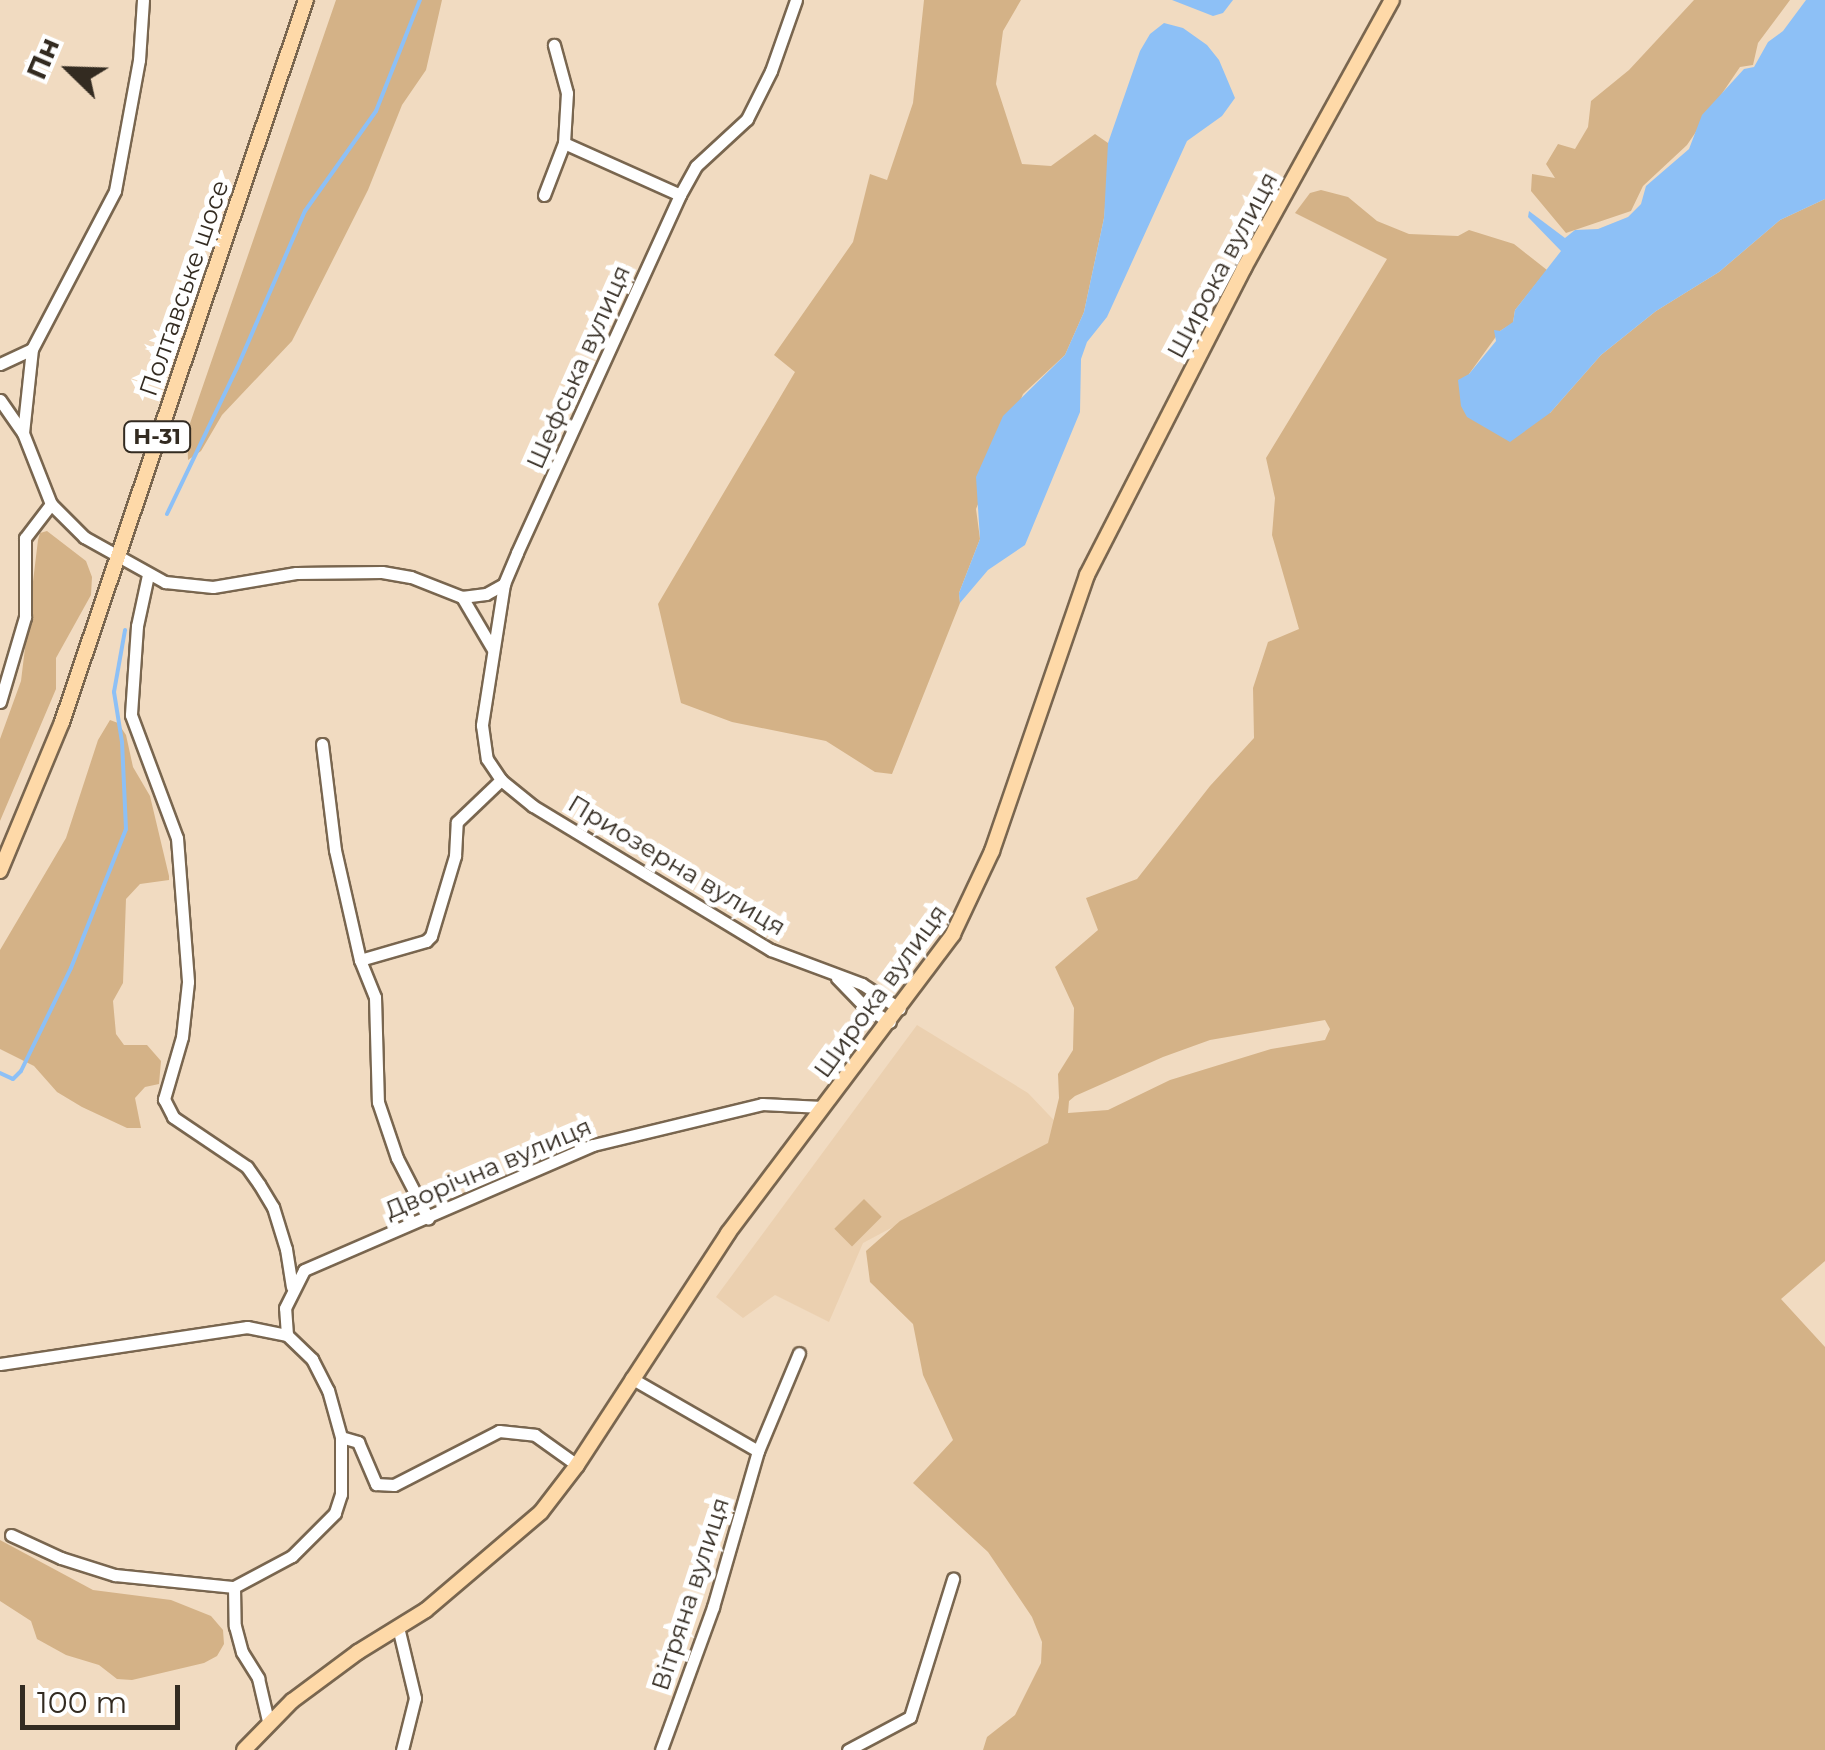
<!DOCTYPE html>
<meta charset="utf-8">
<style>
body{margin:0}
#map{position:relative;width:1825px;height:1750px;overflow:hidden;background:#f1dbc1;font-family:Montserrat,sans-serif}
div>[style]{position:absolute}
.built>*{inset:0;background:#ebd0b0}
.green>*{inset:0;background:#d4b287;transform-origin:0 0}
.water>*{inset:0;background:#8dc0f6}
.stream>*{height:4px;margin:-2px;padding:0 2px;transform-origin:2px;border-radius:2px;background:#8dc0f6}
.roads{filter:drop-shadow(2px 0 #79664f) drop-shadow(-2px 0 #79664f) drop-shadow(0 2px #79664f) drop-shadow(0 -2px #79664f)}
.minor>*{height:11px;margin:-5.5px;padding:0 5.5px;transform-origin:5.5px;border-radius:5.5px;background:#fff}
.major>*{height:14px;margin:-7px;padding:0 7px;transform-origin:7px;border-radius:7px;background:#fed9a8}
span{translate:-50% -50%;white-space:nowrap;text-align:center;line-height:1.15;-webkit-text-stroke:10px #fff;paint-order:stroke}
.shield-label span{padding:2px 8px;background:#fff;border:2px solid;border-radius:8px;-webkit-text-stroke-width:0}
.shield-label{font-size:22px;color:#332b21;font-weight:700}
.street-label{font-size:25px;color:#332b21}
.north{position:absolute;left:20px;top:20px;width:100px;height:100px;-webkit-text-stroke:8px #fff;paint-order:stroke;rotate:293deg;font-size:28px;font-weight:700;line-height:40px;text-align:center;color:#332b21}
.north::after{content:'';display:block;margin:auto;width:35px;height:45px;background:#332b21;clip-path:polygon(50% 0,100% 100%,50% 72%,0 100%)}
.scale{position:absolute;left:20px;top:1685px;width:160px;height:45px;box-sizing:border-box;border:5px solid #332b21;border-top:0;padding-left:12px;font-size:30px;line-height:35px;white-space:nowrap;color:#332b21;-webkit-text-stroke:8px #fff;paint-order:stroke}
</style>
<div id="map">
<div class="built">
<div style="clip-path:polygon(917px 1025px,1028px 1093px,1067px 1134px,863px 1243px,829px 1322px,775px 1295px,743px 1318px,716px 1297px)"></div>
</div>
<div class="green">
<div style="clip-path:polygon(336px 0,442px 0,426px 70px,402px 105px,368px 190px,292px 341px,222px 415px,201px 451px,188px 460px,187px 432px)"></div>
<div style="clip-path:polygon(924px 0,1021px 0,1003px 31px,996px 84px,1022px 164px,1051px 166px,1095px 134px,1108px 143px,1109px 167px,1104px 218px,1084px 312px,1065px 355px,1023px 394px,976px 509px,980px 539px,959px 593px,960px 603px,892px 774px,875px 772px,826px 741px,732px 722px,681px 703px,658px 604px,795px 372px,774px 355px,853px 242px,870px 174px,887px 180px,913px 103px)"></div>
<div style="clip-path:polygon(1694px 0,1790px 0,1758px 43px,1753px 65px,1740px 67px,1687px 145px,1643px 186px,1631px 211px,1566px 233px,1531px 191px,1532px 174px,1555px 178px,1546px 164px,1558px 144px,1575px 149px,1588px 127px,1591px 101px,1629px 70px)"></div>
<div style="clip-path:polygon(evenodd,1321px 190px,1348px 197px,1377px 221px,1409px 234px,1458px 236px,1469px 230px,1514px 244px,1547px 270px,1515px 310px,1513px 323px,1500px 331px,1469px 374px,1550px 413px,1601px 355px,1656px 311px,1719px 272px,1780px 220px,1825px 199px,1825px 1261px,1781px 1299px,1825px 1347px,1825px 1750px,983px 1750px,987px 1737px,1015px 1715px,1041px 1663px,1042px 1642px,1032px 1617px,988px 1552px,913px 1483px,953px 1440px,923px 1375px,913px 1324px,870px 1282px,866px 1251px,900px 1221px,1048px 1143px,1059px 1098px,1058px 1074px,1073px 1050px,1074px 1008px,1055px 967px,1098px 930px,1086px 898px,1137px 879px,1210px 786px,1254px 738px,1253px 688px,1268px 642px,1299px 629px,1272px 535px,1275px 498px,1266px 458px,1387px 259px,1295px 213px,1310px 193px,1321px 190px,1325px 1020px,1330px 1029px,1325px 1040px,1271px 1049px,1170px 1080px,1108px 1110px,1068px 1113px,1069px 1101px,1075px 1096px,1163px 1057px,1210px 1040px,1325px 1020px)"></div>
<div style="clip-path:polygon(47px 531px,86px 561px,92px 577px,91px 595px,56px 658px,56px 689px,0 821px,0 739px,21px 681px,38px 540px,40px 533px)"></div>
<div style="clip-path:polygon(110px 720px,118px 723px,126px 735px,133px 767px,150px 796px,169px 876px,169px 880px,140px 884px,126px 899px,123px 983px,113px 1001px,116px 1034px,124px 1045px,147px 1045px,161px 1061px,159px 1084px,145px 1087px,135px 1098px,141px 1128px,127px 1128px,82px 1107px,57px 1092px,34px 1066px,0 1049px,0 950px,66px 838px,98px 740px)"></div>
<div style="left:864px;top:1199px;width:25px;height:42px;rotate:45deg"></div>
<div style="clip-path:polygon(0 1540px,93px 1590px,171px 1600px,211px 1616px,223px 1630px,224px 1644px,217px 1656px,204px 1663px,132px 1680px,117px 1679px,99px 1665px,66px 1655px,37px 1639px,31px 1621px,0 1601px)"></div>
</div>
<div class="water">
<div style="clip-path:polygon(1172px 0,1233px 0,1223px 13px,1213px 16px)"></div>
<div style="clip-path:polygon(1806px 0,1825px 0,1825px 199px,1780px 220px,1719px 272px,1656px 311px,1601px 355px,1550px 413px,1510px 442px,1467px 417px,1461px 406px,1458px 380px,1469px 374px,1496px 341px,1494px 330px,1500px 331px,1513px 322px,1515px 310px,1561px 251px,1528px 217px,1529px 211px,1565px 238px,1575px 230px,1598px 229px,1628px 217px,1641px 204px,1646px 186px,1689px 149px,1702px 115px,1744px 69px,1754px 67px,1768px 42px,1783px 31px)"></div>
<div style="clip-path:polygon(1164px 23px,1183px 28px,1207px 45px,1219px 60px,1235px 98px,1222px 116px,1187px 141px,1107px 317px,1087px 342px,1081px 359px,1080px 412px,1025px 545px,988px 570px,960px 603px,959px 593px,980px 539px,976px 477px,1003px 416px,1065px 355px,1084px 312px,1104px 218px,1108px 143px,1140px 51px,1150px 34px)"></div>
</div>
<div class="stream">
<div style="left:167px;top:514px;width:162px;rotate:-64.4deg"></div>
<div style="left:237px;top:368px;width:171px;rotate:-66.6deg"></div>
<div style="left:305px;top:211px;width:123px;rotate:-54.6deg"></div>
<div style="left:376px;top:111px;width:119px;rotate:-68.4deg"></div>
<div style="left:0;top:1073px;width:14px;rotate:25deg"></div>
<div style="left:13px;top:1079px;width:11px;rotate:-45deg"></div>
<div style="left:21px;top:1071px;width:114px;rotate:-64.1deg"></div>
<div style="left:71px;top:968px;width:149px;rotate:-68.4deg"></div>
<div style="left:126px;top:829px;width:87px;rotate:-92.6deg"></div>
<div style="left:122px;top:742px;width:51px;rotate:-99.1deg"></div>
<div style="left:114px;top:692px;width:63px;rotate:-79.9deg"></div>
</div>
<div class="roads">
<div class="minor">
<div style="left:143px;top:0;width:60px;rotate:93.8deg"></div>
<div style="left:139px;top:60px;width:133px;rotate:100.4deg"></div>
<div style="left:115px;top:191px;width:178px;rotate:117.7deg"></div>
<div style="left:32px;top:349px;width:84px;rotate:96.1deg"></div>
<div style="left:23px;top:433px;width:76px;rotate:68.5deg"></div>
<div style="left:51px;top:504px;width:47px;rotate:45deg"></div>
<div style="left:84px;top:537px;width:93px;rotate:29.1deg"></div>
<div style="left:165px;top:582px;width:48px;rotate:5.9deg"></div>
<div style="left:213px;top:587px;width:84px;rotate:-9.6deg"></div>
<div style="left:296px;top:573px;width:86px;rotate:-0.7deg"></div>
<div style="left:382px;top:572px;width:29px;rotate:10deg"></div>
<div style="left:411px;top:577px;width:55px;rotate:21.4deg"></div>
<div style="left:462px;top:597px;width:59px;rotate:59.5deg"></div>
<div style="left:796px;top:0;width:75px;rotate:109.4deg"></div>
<div style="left:771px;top:71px;width:54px;rotate:116.6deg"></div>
<div style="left:747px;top:119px;width:69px;rotate:137.3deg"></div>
<div style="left:696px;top:166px;width:33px;rotate:119deg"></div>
<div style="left:680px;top:195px;width:393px;rotate:114.5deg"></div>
<div style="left:517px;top:553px;width:34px;rotate:113deg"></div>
<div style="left:504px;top:584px;width:143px;rotate:98.9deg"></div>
<div style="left:482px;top:725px;width:34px;rotate:82deg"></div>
<div style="left:487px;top:759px;width:25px;rotate:56deg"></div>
<div style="left:501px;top:780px;width:41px;rotate:39.1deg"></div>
<div style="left:533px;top:806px;width:278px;rotate:31.2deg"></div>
<div style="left:771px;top:950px;width:97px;rotate:20.5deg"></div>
<div style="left:862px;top:984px;width:45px;rotate:33.3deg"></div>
<div style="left:564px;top:143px;width:127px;rotate:24.1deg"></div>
<div style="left:544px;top:195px;width:56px;rotate:-69deg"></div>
<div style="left:564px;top:143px;width:50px;rotate:-86.6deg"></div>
<div style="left:567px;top:93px;width:50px;rotate:-105.2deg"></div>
<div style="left:0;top:364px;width:35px;rotate:-25deg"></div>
<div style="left:0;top:400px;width:40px;rotate:55.1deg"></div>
<div style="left:148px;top:575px;width:52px;rotate:102.2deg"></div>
<div style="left:137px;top:626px;width:89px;rotate:93.9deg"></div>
<div style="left:131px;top:715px;width:131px;rotate:69.5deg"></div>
<div style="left:177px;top:838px;width:144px;rotate:85.6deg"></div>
<div style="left:188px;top:982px;width:55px;rotate:96.2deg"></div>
<div style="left:182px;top:1037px;width:65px;rotate:106.2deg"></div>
<div style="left:164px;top:1099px;width:20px;rotate:63deg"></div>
<div style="left:173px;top:1117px;width:89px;rotate:34deg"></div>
<div style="left:247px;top:1167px;width:21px;rotate:55deg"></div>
<div style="left:259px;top:1184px;width:27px;rotate:59deg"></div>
<div style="left:273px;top:1207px;width:44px;rotate:72.8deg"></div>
<div style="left:286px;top:1249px;width:38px;rotate:81deg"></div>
<div style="left:462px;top:597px;width:24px;rotate:-7deg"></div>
<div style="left:486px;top:594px;width:21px;rotate:-29deg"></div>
<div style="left:0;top:702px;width:89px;rotate:-73.6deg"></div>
<div style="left:25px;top:617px;width:79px;rotate:-90deg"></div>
<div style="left:25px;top:538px;width:43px;rotate:-52.6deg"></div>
<div style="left:322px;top:744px;width:107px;rotate:83deg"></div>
<div style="left:335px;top:850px;width:113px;rotate:77.2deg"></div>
<div style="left:360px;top:960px;width:40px;rotate:68deg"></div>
<div style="left:375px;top:997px;width:105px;rotate:88.4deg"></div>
<div style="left:378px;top:1102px;width:59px;rotate:71.3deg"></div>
<div style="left:397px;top:1158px;width:68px;rotate:62.7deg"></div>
<div style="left:360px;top:960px;width:69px;rotate:-16.1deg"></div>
<div style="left:426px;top:941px;width:7px;rotate:-45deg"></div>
<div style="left:431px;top:936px;width:84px;rotate:-73.3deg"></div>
<div style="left:455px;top:856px;width:34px;rotate:-87deg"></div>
<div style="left:457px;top:822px;width:61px;rotate:-43.7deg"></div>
<div style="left:837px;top:978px;width:40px;rotate:46deg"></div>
<div style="left:865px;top:1007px;width:29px;rotate:31deg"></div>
<div style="left:287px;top:1335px;width:27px;rotate:-94deg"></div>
<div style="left:285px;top:1308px;width:42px;rotate:-63.4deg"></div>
<div style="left:304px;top:1270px;width:315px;rotate:-23.4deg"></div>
<div style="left:593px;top:1145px;width:174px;rotate:-13.6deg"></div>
<div style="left:762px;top:1104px;width:60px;rotate:2.9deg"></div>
<div style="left:0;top:1364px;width:250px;rotate:-8.5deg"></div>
<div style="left:247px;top:1327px;width:41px;rotate:11.3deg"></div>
<div style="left:287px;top:1335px;width:35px;rotate:44deg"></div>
<div style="left:312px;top:1359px;width:35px;rotate:63deg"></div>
<div style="left:328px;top:1390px;width:49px;rotate:74.5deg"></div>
<div style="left:341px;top:1437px;width:57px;rotate:90deg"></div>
<div style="left:341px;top:1494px;width:20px;rotate:108deg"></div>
<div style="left:335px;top:1513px;width:61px;rotate:135deg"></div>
<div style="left:292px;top:1556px;width:66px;rotate:151.9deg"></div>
<div style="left:234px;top:1587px;width:39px;rotate:89deg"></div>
<div style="left:235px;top:1626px;width:27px;rotate:75deg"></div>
<div style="left:242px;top:1652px;width:31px;rotate:58deg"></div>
<div style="left:258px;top:1678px;width:44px;rotate:76.9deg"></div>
<div style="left:631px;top:1378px;width:146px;rotate:29.9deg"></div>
<div style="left:341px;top:1437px;width:18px;rotate:16deg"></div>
<div style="left:358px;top:1442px;width:46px;rotate:66.8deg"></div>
<div style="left:376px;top:1484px;width:18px;rotate:3deg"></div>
<div style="left:394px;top:1485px;width:118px;rotate:-27.2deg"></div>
<div style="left:499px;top:1431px;width:36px;rotate:6deg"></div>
<div style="left:535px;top:1435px;width:52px;rotate:35.5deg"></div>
<div style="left:11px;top:1535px;width:55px;rotate:24.7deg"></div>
<div style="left:61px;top:1558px;width:57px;rotate:17.5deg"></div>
<div style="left:115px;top:1575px;width:120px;rotate:5.8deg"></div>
<div style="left:398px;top:1627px;width:73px;rotate:76.5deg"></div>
<div style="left:415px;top:1698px;width:54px;rotate:104deg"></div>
<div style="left:661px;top:1750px;width:152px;rotate:-70deg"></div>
<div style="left:713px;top:1607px;width:162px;rotate:-73.9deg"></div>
<div style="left:758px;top:1451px;width:106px;rotate:-67.3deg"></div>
<div style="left:848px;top:1750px;width:70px;rotate:-28deg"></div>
<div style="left:910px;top:1717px;width:145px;rotate:-72.7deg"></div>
</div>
<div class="major">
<div style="left:0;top:871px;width:161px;rotate:-67.4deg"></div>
<div style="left:62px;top:722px;width:762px;rotate:-71.33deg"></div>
<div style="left:244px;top:1750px;width:69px;rotate:-45.6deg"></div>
<div style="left:292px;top:1701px;width:82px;rotate:-36.6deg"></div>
<div style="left:358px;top:1652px;width:80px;rotate:-31.7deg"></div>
<div style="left:426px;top:1610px;width:151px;rotate:-40.4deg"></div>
<div style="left:541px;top:1512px;width:59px;rotate:-52.5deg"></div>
<div style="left:577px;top:1465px;width:277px;rotate:-56.9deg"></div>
<div style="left:728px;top:1233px;width:374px;rotate:-53deg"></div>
<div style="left:953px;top:934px;width:92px;rotate:-64.8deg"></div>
<div style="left:992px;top:851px;width:292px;rotate:-71deg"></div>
<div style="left:1087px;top:575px;width:345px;rotate:-62.9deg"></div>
<div style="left:1244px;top:268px;width:306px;rotate:-61.1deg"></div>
</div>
</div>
<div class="shield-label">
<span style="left:157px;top:437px">Н-31</span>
</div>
<div class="street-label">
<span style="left:1222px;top:265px;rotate:-62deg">Широка вулиця</span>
<span style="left:184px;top:288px;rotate:-71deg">Полтавське шосе</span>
<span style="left:578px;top:367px;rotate:-66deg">Шефська вулиця</span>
<span style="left:677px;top:865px;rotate:31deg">Приозерна вулиця</span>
<span style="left:880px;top:991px;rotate:-54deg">Широка вулиця</span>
<span style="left:488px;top:1168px;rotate:-23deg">Дворічна вулиця</span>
<span style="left:690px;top:1594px;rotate:-72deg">Вітряна вулиця</span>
</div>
<div class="north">Пн</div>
<div class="scale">100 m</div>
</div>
